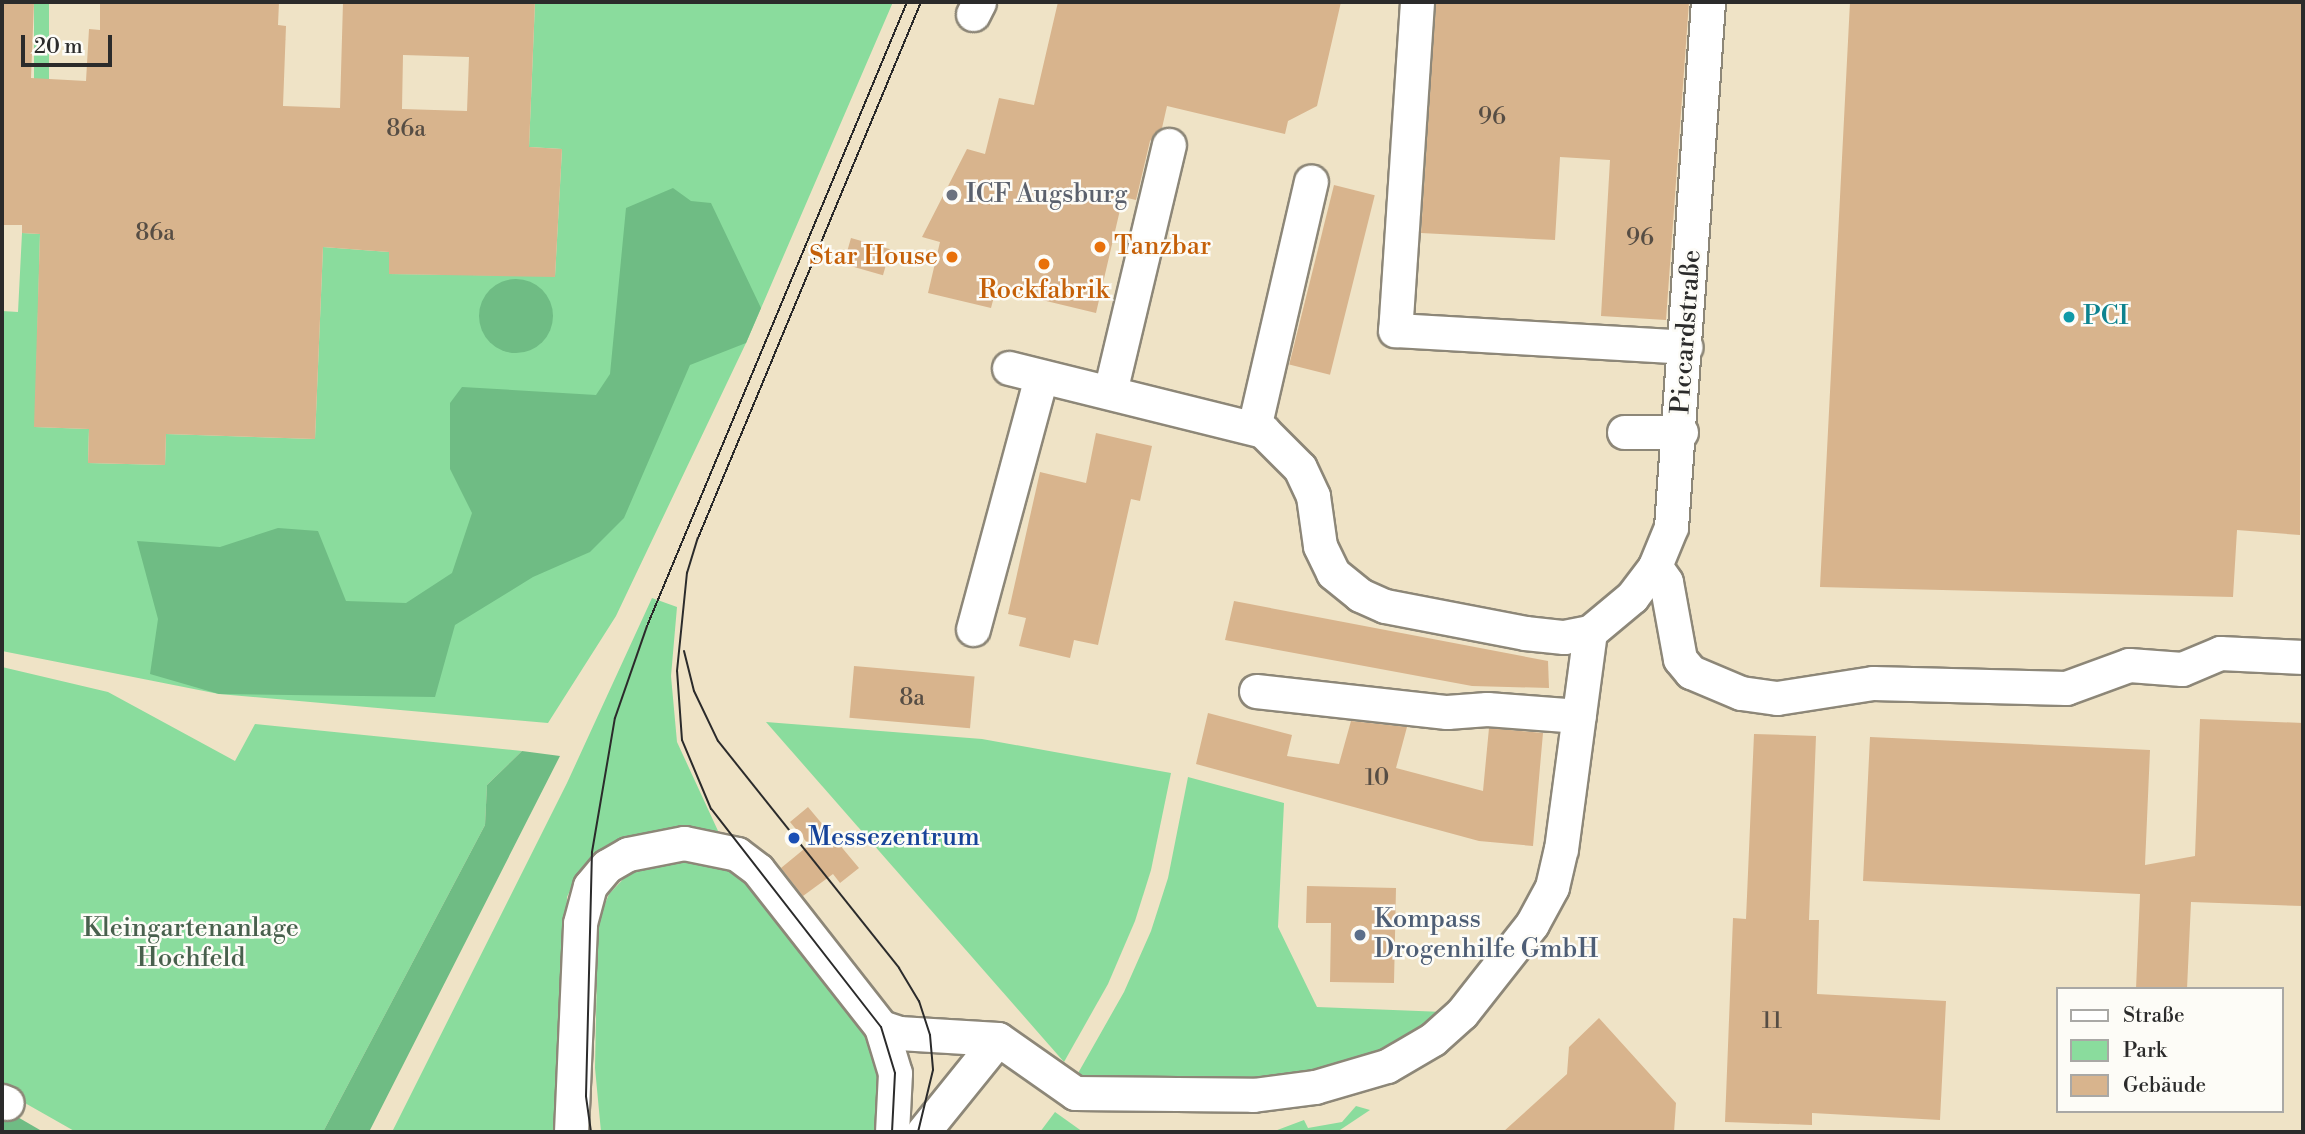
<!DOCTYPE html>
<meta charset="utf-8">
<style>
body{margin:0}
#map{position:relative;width:2305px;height:1134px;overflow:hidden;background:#efe3c6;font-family:"Libre Bodoni",serif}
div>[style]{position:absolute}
.green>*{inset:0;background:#8adc9d;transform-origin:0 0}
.forest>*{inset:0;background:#6fbc84}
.round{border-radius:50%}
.building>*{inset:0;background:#d8b48d;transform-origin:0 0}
.roads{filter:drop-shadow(2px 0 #8d8778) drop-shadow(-2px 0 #8d8778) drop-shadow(0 2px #8d8778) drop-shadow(0 -2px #8d8778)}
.minor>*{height:33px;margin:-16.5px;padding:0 16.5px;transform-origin:16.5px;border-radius:16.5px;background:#fff}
.tram>*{height:2px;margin:-1px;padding:0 1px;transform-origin:1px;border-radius:1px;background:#2b2b2b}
.dots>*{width:19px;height:19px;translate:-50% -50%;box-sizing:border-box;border:4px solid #fdfcf7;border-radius:50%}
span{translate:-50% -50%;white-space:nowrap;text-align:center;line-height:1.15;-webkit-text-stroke:5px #fdfcf7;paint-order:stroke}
.number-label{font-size:23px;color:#564d44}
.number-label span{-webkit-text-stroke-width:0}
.worship-label{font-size:26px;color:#5b616d}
.left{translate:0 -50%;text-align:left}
.food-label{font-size:26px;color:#c56008}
.right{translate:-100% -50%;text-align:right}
.culture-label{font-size:26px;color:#0d838f}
.street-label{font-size:26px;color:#2b2b2b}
.transit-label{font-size:26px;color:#164399}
.service-label{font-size:26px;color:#4e5e75}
.park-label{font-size:26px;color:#48604d}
.frame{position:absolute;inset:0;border:4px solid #2b2b2b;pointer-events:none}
.legend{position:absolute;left:2056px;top:987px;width:228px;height:126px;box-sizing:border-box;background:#fdfcf7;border:2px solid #a9a8a5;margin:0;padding:9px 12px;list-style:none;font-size:21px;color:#2b2b2b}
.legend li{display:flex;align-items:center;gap:14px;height:35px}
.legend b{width:35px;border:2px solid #a9a8a5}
.scale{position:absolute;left:21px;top:35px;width:91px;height:32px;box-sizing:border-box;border:4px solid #2b2b2b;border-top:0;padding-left:9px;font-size:21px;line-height:24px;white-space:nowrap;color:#2b2b2b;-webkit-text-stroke:5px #fdfcf7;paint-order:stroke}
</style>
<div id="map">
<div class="green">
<div style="left:34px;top:2px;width:15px;height:96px"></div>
<div style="clip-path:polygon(535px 2px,893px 2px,746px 343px,616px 616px,548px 723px,219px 694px,2px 651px,2px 311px,18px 312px,22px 233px,40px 234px,35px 427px,89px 429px,88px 463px,165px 465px,166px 434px,315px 439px,323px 247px,389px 252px,389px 274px,555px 276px,562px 149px,529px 147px)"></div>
<div style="clip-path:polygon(652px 598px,677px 607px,671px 676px,677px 742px,719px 833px,637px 835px,578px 874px,567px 897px,561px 1132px,392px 1132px,567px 783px)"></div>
<div style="clip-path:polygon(2px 667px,108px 692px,235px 761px,255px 724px,522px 751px,487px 785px,485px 825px,323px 1132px,76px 1132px,2px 1090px)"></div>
<div style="clip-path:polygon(766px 722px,982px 739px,1171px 773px,1151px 870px,1135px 921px,1108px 984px,1064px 1062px)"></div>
<div style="clip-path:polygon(1188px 777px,1284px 803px,1278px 927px,1317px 1007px,1444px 1012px,1421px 1033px,1351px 1064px,1311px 1073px,1253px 1079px,1077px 1075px,1124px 992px,1151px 931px,1168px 878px)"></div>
<div style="clip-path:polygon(669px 861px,708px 862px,740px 872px,867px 1032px,881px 1070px,875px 1132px,601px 1132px,595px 1068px,598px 921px,609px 894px,631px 871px)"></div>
<div style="clip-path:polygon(1356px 1106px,1370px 1110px,1337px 1132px,1272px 1132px,1304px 1120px,1308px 1128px,1342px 1122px)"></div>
<div style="clip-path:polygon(1055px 1112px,1083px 1132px,1040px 1132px)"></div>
</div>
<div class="forest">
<div style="clip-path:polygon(673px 188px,691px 201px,711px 203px,761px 308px,746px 343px,690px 365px,624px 518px,590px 552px,533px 577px,455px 625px,435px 697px,219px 694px,150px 674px,158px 619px,137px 541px,220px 547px,278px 528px,318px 531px,346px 601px,406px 603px,452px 573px,472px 513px,450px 469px,450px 403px,462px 387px,596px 395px,610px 374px,626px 208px)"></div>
<div class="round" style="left:479px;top:279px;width:74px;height:74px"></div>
<div style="clip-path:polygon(522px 751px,560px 756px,369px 1132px,323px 1132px,485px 825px,487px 785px)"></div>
<div style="clip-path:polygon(2px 1108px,40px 1130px,43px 1132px,2px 1132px)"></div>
</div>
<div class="building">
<div style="clip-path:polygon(evenodd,2px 2px,34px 2px,31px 78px,86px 81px,89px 29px,100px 30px,100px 2px,279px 2px,278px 25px,286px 26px,283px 106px,340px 108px,343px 2px,535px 2px,529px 147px,562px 149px,555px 277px,389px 274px,389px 252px,323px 247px,315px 439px,166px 434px,165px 465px,88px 463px,89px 429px,34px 427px,40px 234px,22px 233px,22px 225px,2px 225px,2px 2px,403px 55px,469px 57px,467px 111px,402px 109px,403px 55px)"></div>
<div style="clip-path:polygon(1058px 2px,1341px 2px,1317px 106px,1288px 121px,1285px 134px,1167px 106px,1162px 128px,1150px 141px,1136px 200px,1123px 197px,1096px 313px,996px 289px,991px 308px,928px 293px,940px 242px,922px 237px,967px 149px,985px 154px,999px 98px,1034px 105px)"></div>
<div style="clip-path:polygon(1436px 2px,1689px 2px,1666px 320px,1601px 316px,1610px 160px,1560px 157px,1555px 240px,1421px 233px)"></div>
<div style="clip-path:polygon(1850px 2px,2303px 4px,2300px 535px,2237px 530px,2233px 597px,1820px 587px)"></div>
<div style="left:1334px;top:185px;width:42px;height:185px;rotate:14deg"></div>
<div style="left:851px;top:238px;width:41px;height:27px;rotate:16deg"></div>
<div style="clip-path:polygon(1096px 433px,1152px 446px,1140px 501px,1131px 499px,1098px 645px,1074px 640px,1070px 658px,1019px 646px,1026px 618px,1008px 614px,1040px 472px,1086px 483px)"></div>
<div style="clip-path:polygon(1234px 601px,1548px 661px,1549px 688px,1472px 686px,1225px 640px)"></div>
<div style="left:854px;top:666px;width:121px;height:52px;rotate:5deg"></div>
<div style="clip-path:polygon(1208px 713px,1292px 735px,1287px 756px,1339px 764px,1351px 721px,1407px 727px,1396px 768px,1483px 791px,1489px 728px,1543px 733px,1533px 846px,1479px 841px,1196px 764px)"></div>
<div style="clip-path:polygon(2200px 719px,2303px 723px,2303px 906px,2191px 902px,2187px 989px,2136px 989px,2140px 894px,1863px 881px,1870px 737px,2150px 750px,2145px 865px,2195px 856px)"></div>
<div style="clip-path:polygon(1754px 734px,1816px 736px,1809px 920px,1819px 920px,1817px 994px,1946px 1001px,1940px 1120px,1812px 1113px,1812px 1125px,1725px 1122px,1733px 918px,1746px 919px)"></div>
<div style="clip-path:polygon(808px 807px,859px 868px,840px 883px,833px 874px,803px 896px,781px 868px,809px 845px,790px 822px)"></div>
<div style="clip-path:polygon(1307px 886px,1396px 888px,1394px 983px,1330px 982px,1331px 923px,1306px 923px)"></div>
<div style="clip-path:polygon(1599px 1018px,1676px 1103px,1674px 1132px,1503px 1132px,1567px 1074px,1569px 1047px)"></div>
</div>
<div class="roads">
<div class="minor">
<div style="left:1417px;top:2px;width:329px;rotate:93.8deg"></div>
<div style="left:1395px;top:330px;width:291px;rotate:3.3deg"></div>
<div style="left:973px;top:14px;width:13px;rotate:-63deg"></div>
<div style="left:1009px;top:368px;width:262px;rotate:13.9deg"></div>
<div style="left:1263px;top:431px;width:52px;rotate:45deg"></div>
<div style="left:1300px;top:468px;width:31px;rotate:65deg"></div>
<div style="left:1313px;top:496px;width:50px;rotate:82deg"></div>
<div style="left:1320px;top:546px;width:30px;rotate:64deg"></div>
<div style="left:1333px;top:573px;width:35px;rotate:39deg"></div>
<div style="left:1360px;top:595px;width:27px;rotate:24deg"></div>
<div style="left:1385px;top:606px;width:143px;rotate:10.9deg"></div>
<div style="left:1525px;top:633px;width:39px;rotate:6deg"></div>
<div style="left:1564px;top:637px;width:26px;rotate:-11deg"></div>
<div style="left:1590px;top:632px;width:55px;rotate:-39.8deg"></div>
<div style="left:1632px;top:597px;width:39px;rotate:-53deg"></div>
<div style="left:1655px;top:566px;width:42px;rotate:-67.7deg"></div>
<div style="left:1671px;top:527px;width:526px;rotate:-85.97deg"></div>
<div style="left:1110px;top:392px;width:254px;rotate:-76.6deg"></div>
<div style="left:1254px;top:428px;width:253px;rotate:-77deg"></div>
<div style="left:1624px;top:432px;width:57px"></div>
<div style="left:1655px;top:566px;width:19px;rotate:55deg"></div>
<div style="left:1666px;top:582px;width:78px;rotate:79.7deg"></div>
<div style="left:1680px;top:659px;width:17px;rotate:50deg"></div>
<div style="left:1691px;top:672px;width:54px;rotate:22.8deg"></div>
<div style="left:1741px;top:693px;width:36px;rotate:8deg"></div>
<div style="left:1777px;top:698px;width:97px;rotate:-8.9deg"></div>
<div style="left:1873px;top:683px;width:193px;rotate:1.5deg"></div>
<div style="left:2066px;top:688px;width:67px;rotate:-20.1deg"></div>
<div style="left:2129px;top:665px;width:53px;rotate:4.3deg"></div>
<div style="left:2182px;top:669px;width:41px;rotate:-22.8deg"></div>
<div style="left:2220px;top:653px;width:83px;rotate:2.8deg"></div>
<div style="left:973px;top:629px;width:261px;rotate:-74.9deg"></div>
<div style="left:1256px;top:691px;width:192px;rotate:6.3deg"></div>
<div style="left:1447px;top:712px;width:40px;rotate:-4.3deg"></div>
<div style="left:1487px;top:709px;width:92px;rotate:4.4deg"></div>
<div style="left:881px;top:1027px;width:48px;rotate:73.1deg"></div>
<div style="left:895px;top:1073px;width:59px;rotate:92.9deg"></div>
<div style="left:2px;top:1101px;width:5px;rotate:22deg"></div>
<div style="left:571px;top:1132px;width:209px;rotate:-87.5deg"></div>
<div style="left:580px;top:923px;width:38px;rotate:-75deg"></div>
<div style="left:590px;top:886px;width:26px;rotate:-50deg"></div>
<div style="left:607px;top:866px;width:24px;rotate:-30deg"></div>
<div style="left:628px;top:854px;width:57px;rotate:-11.1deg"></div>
<div style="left:684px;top:843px;width:54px;rotate:11.7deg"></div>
<div style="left:737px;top:854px;width:26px;rotate:37deg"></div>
<div style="left:758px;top:870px;width:199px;rotate:51.9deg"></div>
<div style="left:881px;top:1027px;width:19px;rotate:18deg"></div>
<div style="left:899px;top:1033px;width:99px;rotate:3.5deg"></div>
<div style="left:998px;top:1039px;width:94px;rotate:35deg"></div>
<div style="left:1075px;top:1093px;width:178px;rotate:0.6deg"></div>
<div style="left:1253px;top:1095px;width:63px;rotate:-7.4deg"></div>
<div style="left:1315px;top:1087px;width:75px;rotate:-16.3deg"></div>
<div style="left:1387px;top:1066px;width:53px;rotate:-30.4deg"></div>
<div style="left:1433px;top:1039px;width:39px;rotate:-42deg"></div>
<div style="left:1462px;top:1013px;width:113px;rotate:-51.8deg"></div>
<div style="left:1532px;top:924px;width:42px;rotate:-61.6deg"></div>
<div style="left:1552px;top:887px;width:39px;rotate:-77deg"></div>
<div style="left:1561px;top:849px;width:219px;rotate:-82.4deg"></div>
<div style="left:923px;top:1132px;width:119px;rotate:-51.1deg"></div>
</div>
</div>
<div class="tram">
<div style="left:684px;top:651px;width:41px;rotate:76deg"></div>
<div style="left:694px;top:691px;width:55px;rotate:64.4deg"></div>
<div style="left:718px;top:741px;width:290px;rotate:51.4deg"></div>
<div style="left:899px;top:968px;width:39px;rotate:59deg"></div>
<div style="left:919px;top:1001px;width:36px;rotate:72deg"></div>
<div style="left:930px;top:1035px;width:35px;rotate:85deg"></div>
<div style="left:933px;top:1070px;width:64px;rotate:103.6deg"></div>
<div style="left:591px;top:1132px;width:36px;rotate:-98deg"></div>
<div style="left:586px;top:1096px;width:244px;rotate:-88.6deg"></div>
<div style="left:592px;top:852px;width:136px;rotate:-80.3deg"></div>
<div style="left:615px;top:718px;width:97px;rotate:-70.8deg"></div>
<div style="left:647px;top:626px;width:676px;rotate:-67.38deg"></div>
<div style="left:892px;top:1132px;width:59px;rotate:-87.1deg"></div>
<div style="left:895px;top:1073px;width:48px;rotate:-106.9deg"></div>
<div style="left:881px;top:1027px;width:276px;rotate:-127.9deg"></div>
<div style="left:711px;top:809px;width:75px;rotate:-112.8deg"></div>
<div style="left:682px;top:740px;width:69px;rotate:-94.1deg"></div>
<div style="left:677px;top:671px;width:99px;rotate:-84.2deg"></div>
<div style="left:687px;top:573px;width:37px;rotate:-73deg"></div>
<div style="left:698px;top:538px;width:581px;rotate:-67.41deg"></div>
</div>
<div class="dots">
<div style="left:952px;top:195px;background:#6b7280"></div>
<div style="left:1100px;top:247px;background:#e8710a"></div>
<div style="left:952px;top:257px;background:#e8710a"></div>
<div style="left:1044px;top:264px;background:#e8710a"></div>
<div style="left:2069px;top:317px;background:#0f9aa8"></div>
<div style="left:794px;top:838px;background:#1a4fb4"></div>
<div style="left:1360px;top:935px;background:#5c6f8a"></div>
</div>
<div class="number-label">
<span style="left:1492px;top:117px">96</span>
<span style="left:406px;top:129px">86a</span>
<span style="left:155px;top:233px">86a</span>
<span style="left:1640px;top:238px">96</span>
<span style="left:912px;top:698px">8a</span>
<span style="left:1377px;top:778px">10</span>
<span style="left:1772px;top:1021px">11</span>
</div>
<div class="worship-label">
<span class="left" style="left:966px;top:195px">ICF Augsburg</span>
</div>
<div class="food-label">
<span class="left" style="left:1114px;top:247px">Tanzbar</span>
<span class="right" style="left:938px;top:257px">Star House</span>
<span style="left:1044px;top:291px">Rockfabrik</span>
</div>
<div class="culture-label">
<span class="left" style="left:2083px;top:317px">PCI</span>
</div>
<div class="street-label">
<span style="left:1687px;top:332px;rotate:-86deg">Piccardstraße</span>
</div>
<div class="transit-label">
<span class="left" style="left:808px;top:838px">Messezentrum</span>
</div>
<div class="service-label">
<span class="left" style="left:1374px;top:935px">Kompass<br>Drogenhilfe GmbH</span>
</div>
<div class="park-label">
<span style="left:191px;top:944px">Kleingartenanlage<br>Hochfeld</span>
</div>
<div class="frame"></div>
<ul class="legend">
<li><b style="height:9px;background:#fff"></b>Straße</li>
<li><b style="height:19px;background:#8adc9d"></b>Park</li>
<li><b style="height:19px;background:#d8b48d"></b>Gebäude</li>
</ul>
<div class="scale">20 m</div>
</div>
